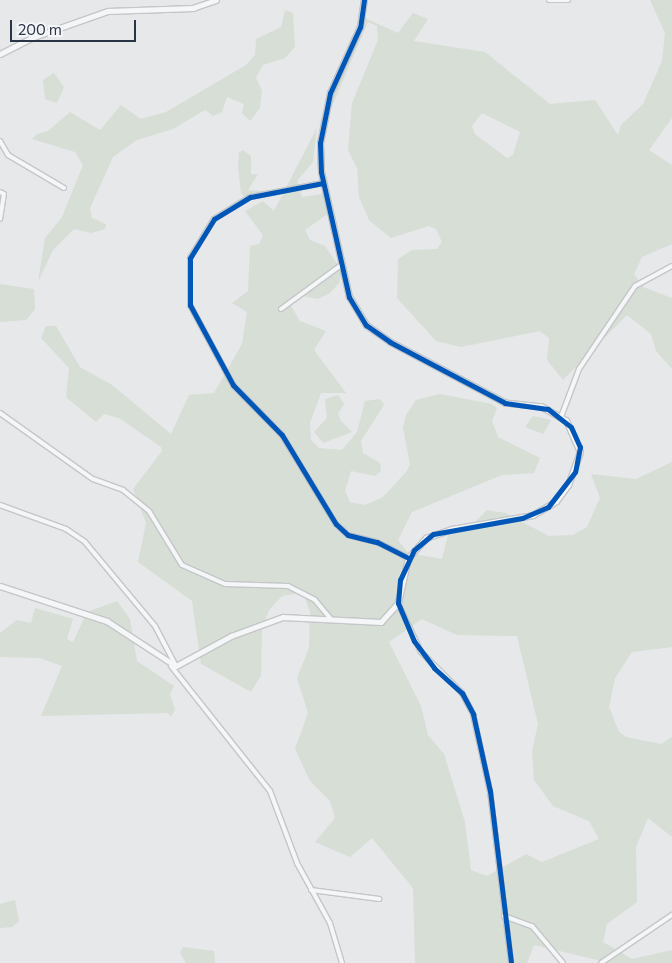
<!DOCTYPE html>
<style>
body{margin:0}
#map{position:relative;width:672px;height:963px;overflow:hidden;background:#e6e8ea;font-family:Commissioner,sans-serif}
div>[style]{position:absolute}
.green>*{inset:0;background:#d6ded6}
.roads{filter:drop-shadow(1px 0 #c4c6c8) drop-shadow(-1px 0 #c4c6c8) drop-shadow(0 1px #c4c6c8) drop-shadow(0 -1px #c4c6c8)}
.minor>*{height:4px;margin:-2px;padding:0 2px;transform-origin:2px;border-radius:2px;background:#f5f6f7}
.tertiary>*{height:4.5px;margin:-2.25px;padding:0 2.25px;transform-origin:2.25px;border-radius:2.25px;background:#f5f6f7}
.cycleway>*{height:5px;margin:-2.5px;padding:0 2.5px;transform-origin:2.5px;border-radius:2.5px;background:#0057b8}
span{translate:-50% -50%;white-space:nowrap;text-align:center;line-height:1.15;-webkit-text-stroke:4px #f4f6f9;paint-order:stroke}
.scale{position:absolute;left:10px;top:20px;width:126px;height:22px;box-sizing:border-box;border:2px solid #2b3445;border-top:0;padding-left:6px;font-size:15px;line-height:18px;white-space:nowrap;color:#2b3445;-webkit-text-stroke:4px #f4f6f9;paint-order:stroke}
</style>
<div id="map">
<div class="green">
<div style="clip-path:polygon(evenodd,650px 0,672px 0,672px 118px,649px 150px,672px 165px,672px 244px,642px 257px,634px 274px,643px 287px,672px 298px,672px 369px,656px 351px,651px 334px,627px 315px,563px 380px,547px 360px,549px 338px,540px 331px,461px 347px,436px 341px,397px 298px,398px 259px,412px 250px,437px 249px,442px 242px,436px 229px,429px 226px,391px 238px,369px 220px,359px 197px,357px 168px,348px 150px,352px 103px,378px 40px,377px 26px,368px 22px,330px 111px,317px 127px,313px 162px,297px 181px,302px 197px,329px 193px,329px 213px,305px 230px,310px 240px,325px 246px,342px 271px,339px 283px,330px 293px,318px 299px,297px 295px,291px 306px,300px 321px,326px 331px,314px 350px,346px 393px,321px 393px,310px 423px,311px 440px,319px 448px,342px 450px,357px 432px,365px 401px,380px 399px,384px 405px,361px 441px,363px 453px,380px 463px,381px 471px,375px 476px,351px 471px,345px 491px,350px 502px,365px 505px,383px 497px,407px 471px,410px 464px,403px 428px,406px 415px,416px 400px,440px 394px,492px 404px,497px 408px,492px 421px,498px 437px,540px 458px,534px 473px,502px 475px,412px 512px,398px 540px,408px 553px,442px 559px,448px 535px,472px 525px,487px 510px,505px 513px,549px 536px,573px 535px,587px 527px,600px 498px,591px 474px,636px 479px,672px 462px,672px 647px,632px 652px,615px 678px,609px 707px,619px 732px,626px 737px,661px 744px,672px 737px,672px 837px,648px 818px,636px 847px,637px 902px,607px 924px,603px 942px,632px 959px,672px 950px,672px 963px,610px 963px,534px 945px,527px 963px,415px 963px,413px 888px,372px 838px,350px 857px,315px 842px,335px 818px,330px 801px,310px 781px,295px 749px,308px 713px,297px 678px,309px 648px,310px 612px,303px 592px,282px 596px,269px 610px,262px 628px,261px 675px,251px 692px,201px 664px,192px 601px,138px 562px,146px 523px,133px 489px,162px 451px,161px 447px,119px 418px,104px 414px,96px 422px,66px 397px,69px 368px,41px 338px,46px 326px,56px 326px,80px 367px,112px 385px,171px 434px,189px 395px,214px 393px,242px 344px,247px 312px,232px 303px,248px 291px,250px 246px,259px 244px,263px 235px,245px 211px,263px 201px,274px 211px,322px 118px,330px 86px,347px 64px,351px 37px,361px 34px,365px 18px,398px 33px,413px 13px,428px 19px,414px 41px,485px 52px,550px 104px,595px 100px,618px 135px,621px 125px,643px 104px,662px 61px,665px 33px,650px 0,482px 113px,520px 132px,513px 155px,507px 158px,475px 134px,472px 126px,482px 113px,650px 0,422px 619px,457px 635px,517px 636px,538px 724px,532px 751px,534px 780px,553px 806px,589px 821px,599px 839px,542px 862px,526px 854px,487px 876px,471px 870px,465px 822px,444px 754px,428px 735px,421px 706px,389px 642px,422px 619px)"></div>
<div style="clip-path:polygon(285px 10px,293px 13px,295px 47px,285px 58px,263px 65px,256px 78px,262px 91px,260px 108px,250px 121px,242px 113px,244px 104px,227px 97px,222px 112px,213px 116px,205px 110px,173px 129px,137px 140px,113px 157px,90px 208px,92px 218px,106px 224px,105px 229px,91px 233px,74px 229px,53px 250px,38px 282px,45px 238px,62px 217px,83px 165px,75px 152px,32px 139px,37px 134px,48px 131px,70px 112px,100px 130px,121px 105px,141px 119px,166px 112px,246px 65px,255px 55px,256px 39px,281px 27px)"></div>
<div style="clip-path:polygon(54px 73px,64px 87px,57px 103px,45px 99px,43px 80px)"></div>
<div style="clip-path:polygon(243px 150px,251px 156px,251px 174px,258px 174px,248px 190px,262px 191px,248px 201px,241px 193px,238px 167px,239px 152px)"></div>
<div style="clip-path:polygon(0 284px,34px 289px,35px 309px,26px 320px,0 322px)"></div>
<div style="clip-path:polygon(338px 395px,344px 404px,338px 414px,341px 421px,352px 432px,323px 443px,314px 432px,327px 418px,325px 399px)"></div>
<div style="clip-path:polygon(533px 416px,551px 420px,543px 434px,525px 427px)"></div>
<div style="clip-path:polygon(117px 601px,130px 619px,137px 661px,174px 686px,170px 694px,175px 710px,171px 717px,168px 713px,41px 716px,62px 666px,40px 658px,0 657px,0 633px,17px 620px,31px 623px,35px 608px,73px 619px,67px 639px,73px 642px,87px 612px)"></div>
<div style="clip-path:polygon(15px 900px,19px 921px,12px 927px,0 928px,0 904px)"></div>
<div style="clip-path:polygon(183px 947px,214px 951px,215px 963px,186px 963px,180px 953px)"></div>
</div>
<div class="roads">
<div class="minor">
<div style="left:549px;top:0;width:19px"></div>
<div style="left:0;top:141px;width:16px;rotate:60deg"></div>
<div style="left:8px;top:155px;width:65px;rotate:30.5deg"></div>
<div style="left:323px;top:183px;width:74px;rotate:169.1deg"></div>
<div style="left:250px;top:197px;width:42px;rotate:148.6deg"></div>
<div style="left:214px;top:219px;width:46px;rotate:121.6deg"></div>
<div style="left:190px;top:258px;width:47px;rotate:90deg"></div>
<div style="left:190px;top:305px;width:91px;rotate:61.7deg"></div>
<div style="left:233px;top:385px;width:70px;rotate:45.6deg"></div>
<div style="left:282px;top:435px;width:104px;rotate:58.8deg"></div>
<div style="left:336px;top:524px;width:16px;rotate:43deg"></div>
<div style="left:348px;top:535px;width:30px;rotate:14deg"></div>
<div style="left:377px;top:542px;width:35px;rotate:27deg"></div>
<div style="left:0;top:192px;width:4px;rotate:27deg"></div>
<div style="left:4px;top:194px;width:25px;rotate:99deg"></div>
<div style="left:281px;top:309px;width:73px;rotate:-36.1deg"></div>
<div style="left:0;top:413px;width:114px;rotate:35.4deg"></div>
<div style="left:93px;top:479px;width:32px;rotate:20deg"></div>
<div style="left:123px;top:490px;width:33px;rotate:39deg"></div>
<div style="left:149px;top:511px;width:63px;rotate:58.6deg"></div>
<div style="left:182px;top:565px;width:47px;rotate:23.8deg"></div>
<div style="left:225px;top:584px;width:63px;rotate:1.8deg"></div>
<div style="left:288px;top:586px;width:30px;rotate:27deg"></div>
<div style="left:315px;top:600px;width:26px;rotate:50deg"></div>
<div style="left:561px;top:417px;width:51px;rotate:-69.4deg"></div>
<div style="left:579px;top:369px;width:100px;rotate:-56deg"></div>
<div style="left:635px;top:286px;width:42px;rotate:-28.4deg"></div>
<div style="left:0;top:505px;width:70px;rotate:20deg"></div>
<div style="left:66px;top:529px;width:23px;rotate:34deg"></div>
<div style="left:85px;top:542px;width:109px;rotate:50.2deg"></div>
<div style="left:155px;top:626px;width:45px;rotate:62.3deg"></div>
<div style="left:398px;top:603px;width:54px;rotate:64.9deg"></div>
<div style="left:421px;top:652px;width:58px;rotate:45deg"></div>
<div style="left:462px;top:693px;width:24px;rotate:62deg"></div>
<div style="left:473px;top:714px;width:79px;rotate:77.6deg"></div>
<div style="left:490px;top:791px;width:173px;rotate:83deg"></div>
<div style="left:171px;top:666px;width:159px;rotate:51.6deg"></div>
<div style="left:270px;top:791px;width:77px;rotate:69.4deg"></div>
<div style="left:297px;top:863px;width:68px;rotate:61.2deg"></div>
<div style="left:330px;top:923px;width:42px;rotate:73.3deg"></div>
<div style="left:311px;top:890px;width:69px;rotate:7.5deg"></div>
<div style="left:504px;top:916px;width:30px;rotate:20deg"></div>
<div style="left:532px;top:926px;width:48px;rotate:50deg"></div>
<div style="left:601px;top:963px;width:86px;rotate:-34.1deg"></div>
</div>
<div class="tertiary">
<div style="left:0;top:54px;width:38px;rotate:-27deg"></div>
<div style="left:34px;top:37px;width:78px;rotate:-19.4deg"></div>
<div style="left:108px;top:11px;width:85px;rotate:-2deg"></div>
<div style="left:193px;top:8px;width:24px;rotate:-19deg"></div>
<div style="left:0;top:586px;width:113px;rotate:18.1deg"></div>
<div style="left:107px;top:621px;width:82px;rotate:33.1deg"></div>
<div style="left:176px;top:666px;width:63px;rotate:-28.6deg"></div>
<div style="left:231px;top:636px;width:55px;rotate:-20.1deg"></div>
<div style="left:283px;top:617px;width:98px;rotate:2.9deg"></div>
<div style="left:381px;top:622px;width:25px;rotate:-48deg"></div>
<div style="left:398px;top:603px;width:46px;rotate:-77.5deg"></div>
<div style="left:408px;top:558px;width:27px;rotate:-48deg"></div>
<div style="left:426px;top:538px;width:28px;rotate:-19deg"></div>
<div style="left:452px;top:529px;width:82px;rotate:-9.8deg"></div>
<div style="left:533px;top:515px;width:27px;rotate:-31deg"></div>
<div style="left:556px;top:501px;width:20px;rotate:-53deg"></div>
<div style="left:568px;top:485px;width:35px;rotate:-70deg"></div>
<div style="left:580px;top:452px;width:34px;rotate:-114deg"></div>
<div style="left:566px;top:421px;width:28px;rotate:-150deg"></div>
<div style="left:542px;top:407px;width:37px;rotate:-174deg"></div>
<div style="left:505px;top:403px;width:130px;rotate:-152.1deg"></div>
<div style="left:390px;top:342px;width:29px;rotate:-145deg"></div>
<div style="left:366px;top:325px;width:33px;rotate:-121deg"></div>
<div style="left:349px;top:297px;width:128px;rotate:-102.6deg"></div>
<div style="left:321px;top:172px;width:29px;rotate:-92deg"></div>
<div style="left:320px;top:143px;width:51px;rotate:-78.7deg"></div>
<div style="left:330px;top:93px;width:72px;rotate:-65.6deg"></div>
<div style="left:360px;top:27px;width:27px;rotate:-82deg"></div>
</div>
</div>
<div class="cycleway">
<div style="left:364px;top:0;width:27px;rotate:98deg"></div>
<div style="left:360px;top:27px;width:72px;rotate:114.4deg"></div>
<div style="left:330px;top:93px;width:51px;rotate:101.3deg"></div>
<div style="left:320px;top:143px;width:29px;rotate:88deg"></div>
<div style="left:321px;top:172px;width:128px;rotate:77.4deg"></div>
<div style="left:349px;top:297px;width:33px;rotate:59deg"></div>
<div style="left:366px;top:325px;width:29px;rotate:35deg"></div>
<div style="left:390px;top:342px;width:130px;rotate:27.9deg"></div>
<div style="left:505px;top:403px;width:43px;rotate:7.9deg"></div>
<div style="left:548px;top:409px;width:29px;rotate:38deg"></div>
<div style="left:571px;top:427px;width:22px;rotate:66deg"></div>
<div style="left:580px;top:447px;width:25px;rotate:101deg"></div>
<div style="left:575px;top:472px;width:44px;rotate:127.6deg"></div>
<div style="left:548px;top:507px;width:28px;rotate:157deg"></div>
<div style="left:522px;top:518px;width:90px;rotate:169.8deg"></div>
<div style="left:433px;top:534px;width:25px;rotate:140deg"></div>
<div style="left:414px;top:550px;width:33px;rotate:115deg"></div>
<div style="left:400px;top:580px;width:23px;rotate:95deg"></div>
<div style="left:398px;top:603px;width:41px;rotate:67.2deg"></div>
<div style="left:414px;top:641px;width:34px;rotate:53deg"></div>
<div style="left:434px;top:668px;width:38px;rotate:42deg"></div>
<div style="left:462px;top:693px;width:24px;rotate:62deg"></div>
<div style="left:473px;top:714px;width:79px;rotate:77.6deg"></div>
<div style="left:490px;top:791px;width:173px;rotate:83deg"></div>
<div style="left:323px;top:183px;width:74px;rotate:169.1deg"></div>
<div style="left:250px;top:197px;width:42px;rotate:148.6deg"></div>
<div style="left:214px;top:219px;width:46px;rotate:121.6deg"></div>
<div style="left:190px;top:258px;width:47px;rotate:90deg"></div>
<div style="left:190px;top:305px;width:91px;rotate:61.7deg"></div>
<div style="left:233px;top:385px;width:70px;rotate:45.6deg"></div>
<div style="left:282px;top:435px;width:104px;rotate:58.8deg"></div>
<div style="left:336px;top:524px;width:16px;rotate:43deg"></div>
<div style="left:348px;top:535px;width:30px;rotate:14deg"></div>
<div style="left:377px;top:542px;width:35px;rotate:27deg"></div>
</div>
<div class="scale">200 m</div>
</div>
